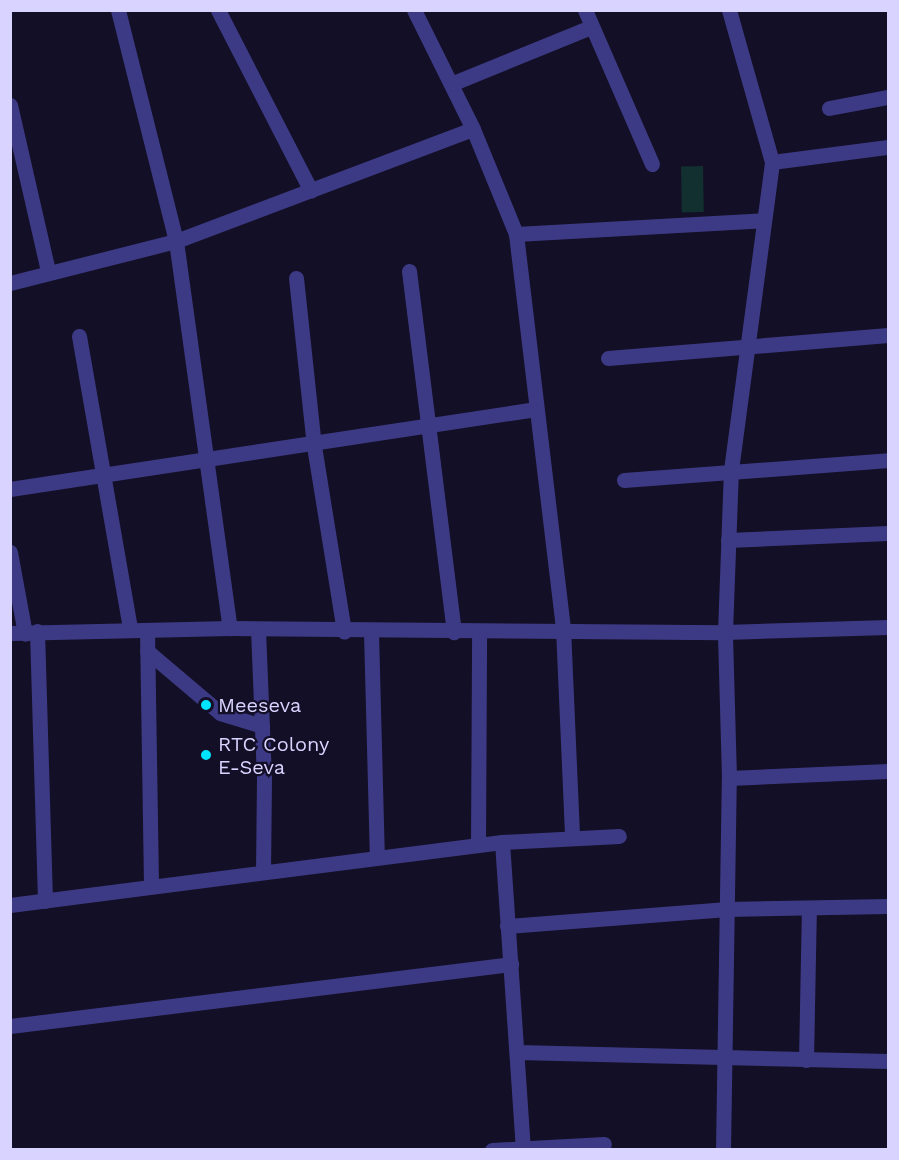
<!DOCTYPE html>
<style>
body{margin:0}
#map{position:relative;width:899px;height:1160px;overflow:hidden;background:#130f26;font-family:"Work Sans",sans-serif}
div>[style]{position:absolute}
.green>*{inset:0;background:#12302f;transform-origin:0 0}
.minor>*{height:15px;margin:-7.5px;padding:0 7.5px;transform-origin:7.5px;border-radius:7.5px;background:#3d3a85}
.dots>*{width:16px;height:16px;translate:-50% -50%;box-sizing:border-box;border:3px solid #130f26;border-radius:50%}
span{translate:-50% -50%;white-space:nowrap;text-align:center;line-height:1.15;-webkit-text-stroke:4.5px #130f26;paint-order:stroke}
.poi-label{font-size:20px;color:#d9d4ff}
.left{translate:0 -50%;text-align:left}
.frame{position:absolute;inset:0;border:12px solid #d9d4ff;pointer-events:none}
</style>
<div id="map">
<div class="green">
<div style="left:703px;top:166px;width:46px;height:22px;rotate:89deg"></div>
</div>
<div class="minor">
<div style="left:118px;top:10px;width:238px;rotate:75.9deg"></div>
<div style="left:176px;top:241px;width:391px;rotate:82.1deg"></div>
<div style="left:218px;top:10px;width:203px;rotate:62.8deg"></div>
<div style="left:414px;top:10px;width:133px;rotate:63.6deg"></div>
<div style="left:473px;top:129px;width:113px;rotate:67.7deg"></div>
<div style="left:516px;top:234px;width:397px;rotate:83.2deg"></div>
<div style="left:563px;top:628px;width:208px;rotate:87.5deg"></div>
<div style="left:585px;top:10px;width:168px;rotate:66.5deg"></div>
<div style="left:451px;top:84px;width:151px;rotate:-22.2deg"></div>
<div style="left:10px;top:105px;width:170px;rotate:77.1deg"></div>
<div style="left:829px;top:108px;width:60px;rotate:-10.6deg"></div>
<div style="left:772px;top:162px;width:117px;rotate:-7.4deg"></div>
<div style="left:516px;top:234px;width:248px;rotate:-3.2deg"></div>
<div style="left:409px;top:271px;width:364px;rotate:82.9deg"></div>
<div style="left:296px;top:278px;width:169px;rotate:83.9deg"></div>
<div style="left:314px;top:446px;width:188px;rotate:80.8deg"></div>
<div style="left:10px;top:283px;width:171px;rotate:-14.2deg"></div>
<div style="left:176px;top:241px;width:317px;rotate:-20.7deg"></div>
<div style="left:79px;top:336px;width:297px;rotate:80.1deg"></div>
<div style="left:608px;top:358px;width:281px;rotate:-4.7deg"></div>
<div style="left:624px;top:480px;width:265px;rotate:-4.3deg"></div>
<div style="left:10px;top:489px;width:532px;rotate:-8.65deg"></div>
<div style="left:728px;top:540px;width:160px;rotate:-2.5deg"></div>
<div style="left:10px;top:552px;width:83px;rotate:79.6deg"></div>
<div style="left:258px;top:629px;width:149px;rotate:87.7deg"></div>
<div style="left:264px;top:778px;width:93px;rotate:90.6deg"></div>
<div style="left:147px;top:630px;width:255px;rotate:89.1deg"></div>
<div style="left:37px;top:631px;width:270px;rotate:88.3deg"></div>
<div style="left:371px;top:632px;width:225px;rotate:88.5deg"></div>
<div style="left:10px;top:633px;width:220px;rotate:-1.3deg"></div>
<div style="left:230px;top:628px;width:495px;rotate:0.5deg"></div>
<div style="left:725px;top:632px;width:163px;rotate:-1.8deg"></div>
<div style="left:147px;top:651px;width:96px;rotate:40.3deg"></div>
<div style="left:220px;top:713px;width:44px;rotate:17.2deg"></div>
<div style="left:729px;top:778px;width:159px;rotate:-2.5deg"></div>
<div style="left:502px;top:842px;width:309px;rotate:86.1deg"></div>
<div style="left:478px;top:845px;width:214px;rotate:-89.7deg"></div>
<div style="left:10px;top:905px;width:496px;rotate:-7.3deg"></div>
<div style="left:502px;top:842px;width:117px;rotate:-2.9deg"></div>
<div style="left:507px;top:926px;width:221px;rotate:-4.4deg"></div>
<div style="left:727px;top:909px;width:161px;rotate:-1.1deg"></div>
<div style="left:10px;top:1026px;width:505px;rotate:-7.05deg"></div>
<div style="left:517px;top:1052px;width:371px;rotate:1.4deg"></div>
<div style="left:806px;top:1060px;width:152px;rotate:-88.9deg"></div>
<div style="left:492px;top:1150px;width:112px;rotate:-3.1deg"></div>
<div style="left:723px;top:1150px;width:372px;rotate:-89.1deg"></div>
<div style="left:729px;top:778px;width:146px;rotate:-91.6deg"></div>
<div style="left:725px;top:632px;width:162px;rotate:-87.9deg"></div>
<div style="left:731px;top:470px;width:311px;rotate:-82.4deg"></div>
<div style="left:772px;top:162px;width:158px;rotate:-105.8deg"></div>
</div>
<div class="dots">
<div style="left:206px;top:705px;background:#00e5ff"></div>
<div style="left:206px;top:755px;background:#00e5ff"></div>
</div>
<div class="poi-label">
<span class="left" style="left:218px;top:705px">Meeseva</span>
<span class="left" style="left:218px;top:756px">RTC Colony<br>E-Seva</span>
</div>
<div class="frame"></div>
</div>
